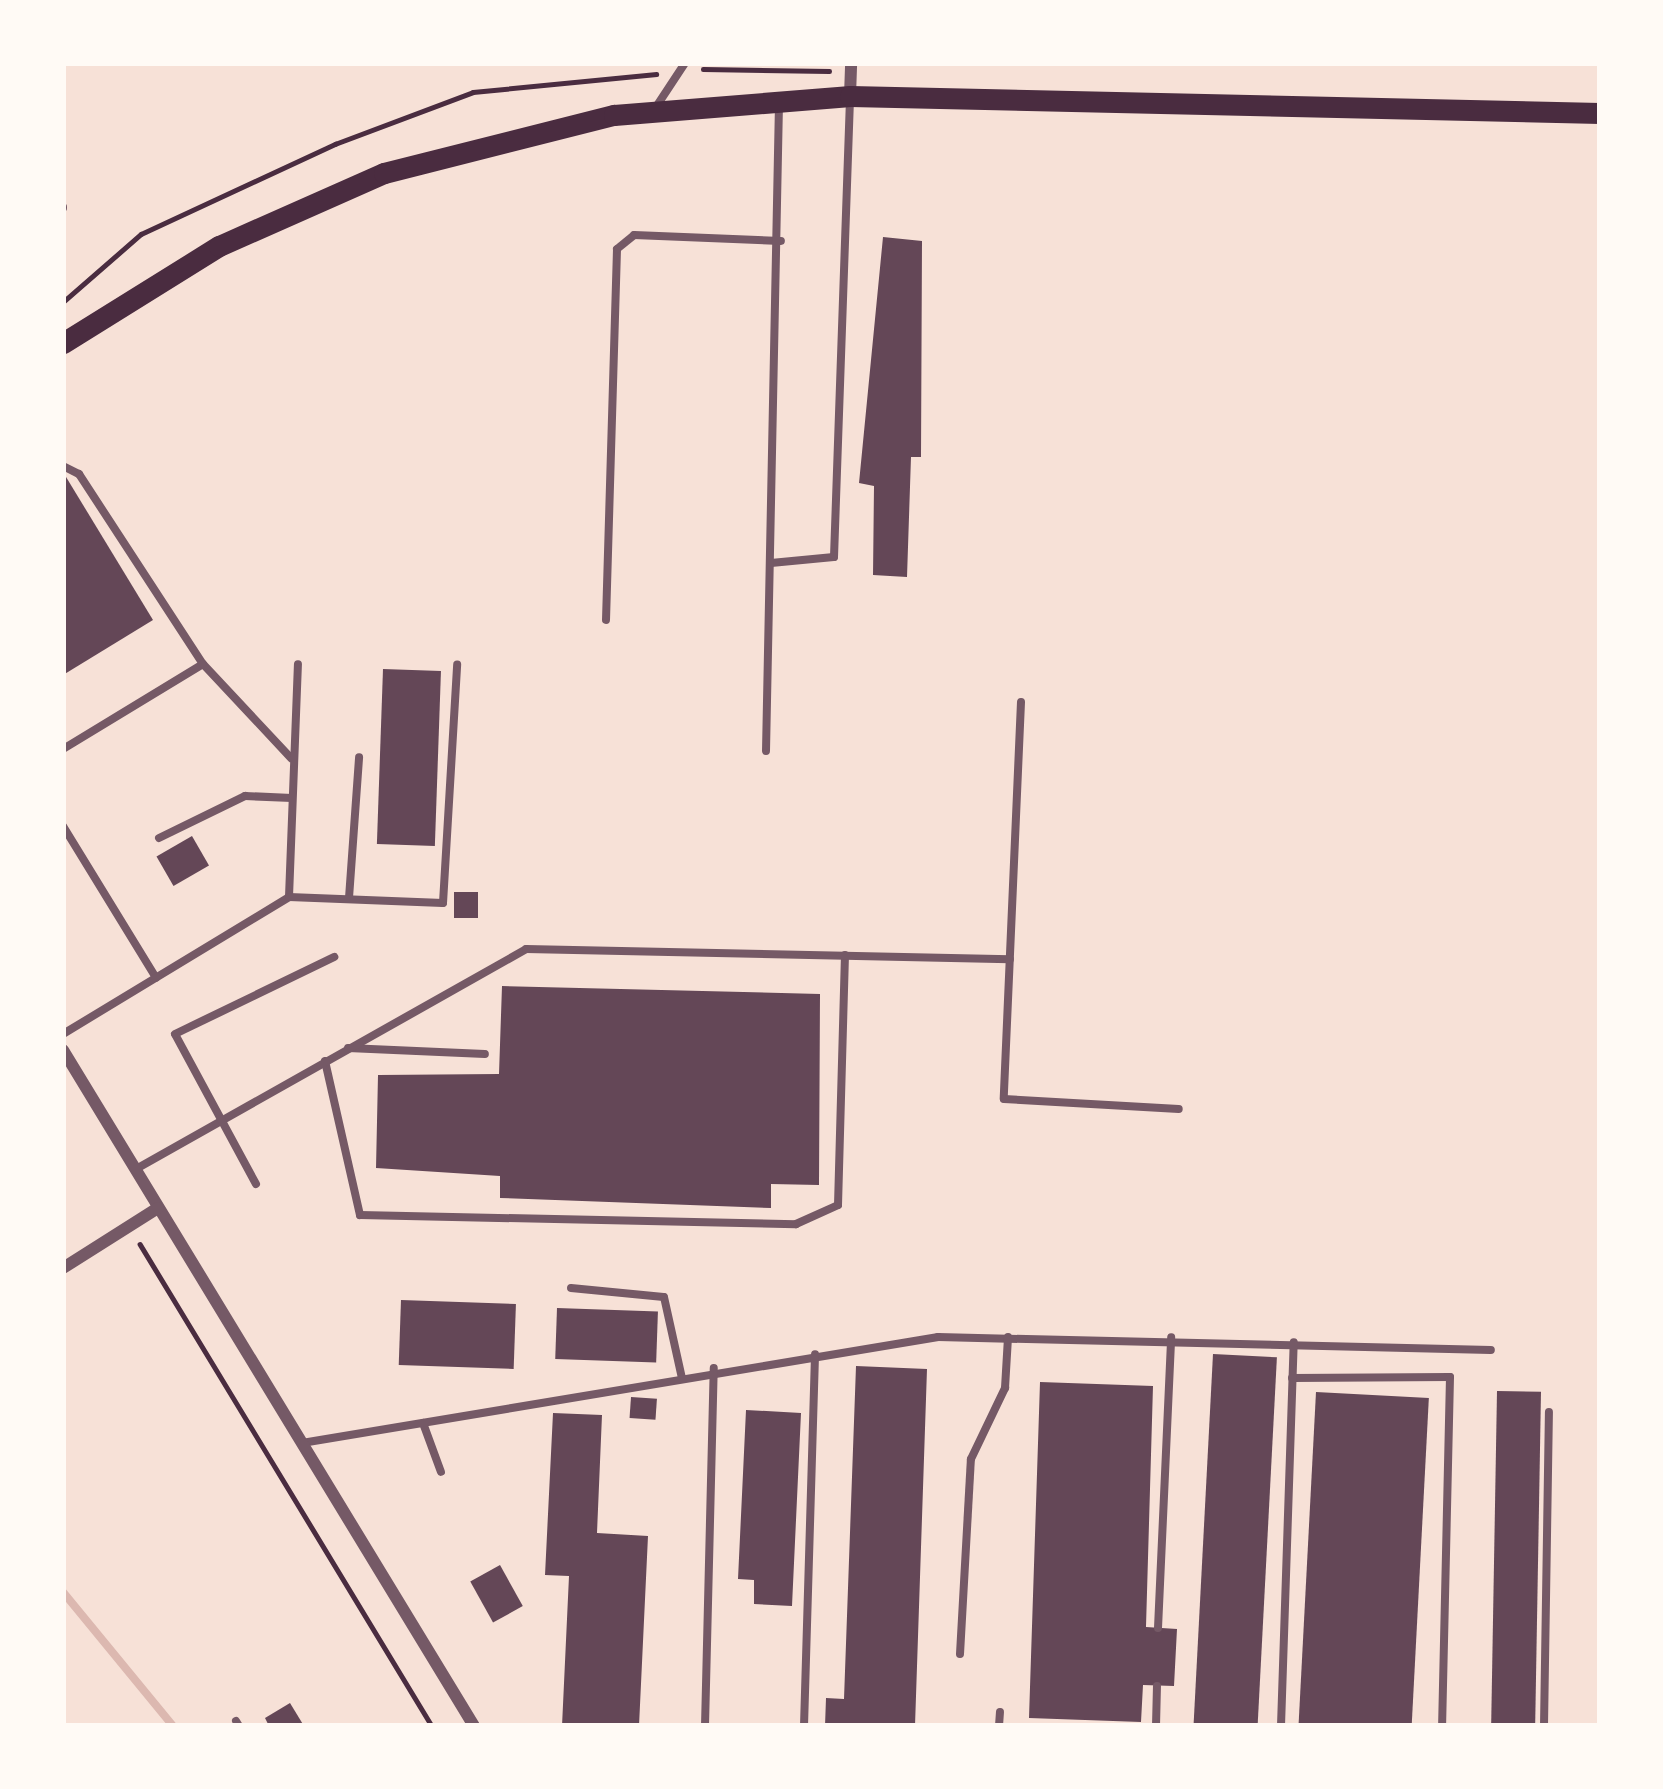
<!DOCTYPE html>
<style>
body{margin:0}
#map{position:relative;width:1663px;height:1789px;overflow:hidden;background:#f7e1d7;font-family:"Work Sans",sans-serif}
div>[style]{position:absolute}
.stream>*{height:8px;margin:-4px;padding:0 4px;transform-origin:4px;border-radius:4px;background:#dcb8b0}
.building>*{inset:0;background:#644757;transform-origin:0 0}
.path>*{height:4.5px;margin:-2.25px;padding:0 2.25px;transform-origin:2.25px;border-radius:2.25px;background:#4a2c40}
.service>*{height:8px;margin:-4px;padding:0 4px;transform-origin:4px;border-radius:4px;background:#755966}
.minor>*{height:12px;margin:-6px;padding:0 6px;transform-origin:6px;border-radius:6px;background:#755966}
.secondary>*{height:21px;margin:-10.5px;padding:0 10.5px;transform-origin:10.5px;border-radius:10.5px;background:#4a2c40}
span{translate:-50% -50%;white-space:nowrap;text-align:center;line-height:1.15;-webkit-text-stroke:9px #fffaf5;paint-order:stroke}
.frame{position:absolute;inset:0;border:66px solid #fffaf5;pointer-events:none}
</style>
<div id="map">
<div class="stream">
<div style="left:63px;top:1592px;width:173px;rotate:50.6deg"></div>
</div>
<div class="building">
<div style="clip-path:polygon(883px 237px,922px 241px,921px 457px,911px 457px,907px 577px,873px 575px,874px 486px,859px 483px)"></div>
<div style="clip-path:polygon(63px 472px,153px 620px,63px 675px)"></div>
<div style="left:383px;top:669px;width:58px;height:175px;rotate:2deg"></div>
<div style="left:192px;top:836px;width:34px;height:41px;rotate:60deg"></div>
<div style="left:454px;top:892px;width:24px;height:26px"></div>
<div style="clip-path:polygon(502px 986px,820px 994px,819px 1185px,771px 1184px,771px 1208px,500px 1198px,500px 1176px,376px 1168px,378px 1075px,499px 1074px)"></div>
<div style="left:401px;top:1300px;width:115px;height:65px;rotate:2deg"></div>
<div style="left:557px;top:1308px;width:101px;height:51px;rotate:2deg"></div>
<div style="left:1213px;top:1354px;width:64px;height:372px;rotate:3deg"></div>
<div style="clip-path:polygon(856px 1366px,927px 1369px,915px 1726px,825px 1726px,826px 1698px,844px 1699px)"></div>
<div style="clip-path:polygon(1040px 1382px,1153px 1386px,1146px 1627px,1177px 1629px,1174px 1686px,1143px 1685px,1141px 1722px,1029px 1718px)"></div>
<div style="left:1497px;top:1391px;width:44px;height:334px;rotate:1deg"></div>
<div style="left:1316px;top:1392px;width:113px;height:334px;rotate:3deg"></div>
<div style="left:631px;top:1397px;width:26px;height:21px;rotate:4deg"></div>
<div style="clip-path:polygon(746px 1410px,801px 1413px,792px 1606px,754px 1604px,754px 1580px,738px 1579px)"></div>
<div style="clip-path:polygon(553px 1413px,602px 1415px,597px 1533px,648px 1536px,639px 1726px,562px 1726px,569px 1576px,545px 1575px)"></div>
<div style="left:500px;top:1565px;width:47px;height:34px;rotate:61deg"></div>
<div style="clip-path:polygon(290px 1703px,304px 1726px,269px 1726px,265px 1718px)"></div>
</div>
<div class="path">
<div style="left:703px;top:69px;width:126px;rotate:0.9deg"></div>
<div style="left:63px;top:302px;width:103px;rotate:-41.1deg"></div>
<div style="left:141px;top:234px;width:214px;rotate:-24.9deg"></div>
<div style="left:335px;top:144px;width:147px;rotate:-20.6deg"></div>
<div style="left:473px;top:92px;width:184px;rotate:-5.6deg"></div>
<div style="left:140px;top:1244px;width:564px;rotate:58.79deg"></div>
</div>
<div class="service">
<div style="left:656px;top:107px;width:53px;rotate:-56.6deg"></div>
<div style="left:63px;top:207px;width:1px;rotate:90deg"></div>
<div style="left:63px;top:466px;width:18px;rotate:27deg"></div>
<div style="left:79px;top:474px;width:227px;rotate:56.9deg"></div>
<div style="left:203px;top:664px;width:164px;rotate:148.7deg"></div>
<div style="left:771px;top:563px;width:63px;rotate:-5.4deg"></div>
<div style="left:834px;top:557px;width:457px;rotate:-88deg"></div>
<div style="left:606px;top:620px;width:371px;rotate:-88.3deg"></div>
<div style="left:617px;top:249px;width:22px;rotate:-39deg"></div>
<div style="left:634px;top:235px;width:147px;rotate:2.3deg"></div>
<div style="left:203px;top:664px;width:129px;rotate:46.9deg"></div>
<div style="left:1021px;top:702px;width:397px;rotate:92.5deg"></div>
<div style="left:1004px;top:1099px;width:175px;rotate:3.3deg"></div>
<div style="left:766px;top:751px;width:646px;rotate:-88.85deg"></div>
<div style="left:63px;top:826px;width:178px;rotate:58.5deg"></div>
<div style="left:159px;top:838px;width:96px;rotate:-26deg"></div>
<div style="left:245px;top:796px;width:47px;rotate:2.4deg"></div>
<div style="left:289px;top:897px;width:233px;rotate:-87.8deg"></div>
<div style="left:349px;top:898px;width:141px;rotate:-85.9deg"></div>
<div style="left:63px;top:1034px;width:264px;rotate:-31.2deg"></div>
<div style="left:289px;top:897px;width:154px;rotate:2.2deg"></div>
<div style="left:443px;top:903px;width:239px;rotate:-86.6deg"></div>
<div style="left:348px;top:1048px;width:137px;rotate:2.5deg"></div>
<div style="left:325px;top:1061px;width:158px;rotate:77.2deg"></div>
<div style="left:360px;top:1215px;width:436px;rotate:1.2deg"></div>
<div style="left:796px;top:1224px;width:46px;rotate:-24.3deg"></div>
<div style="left:838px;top:1205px;width:250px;rotate:-88.4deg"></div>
<div style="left:136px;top:1169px;width:448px;rotate:-29.4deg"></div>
<div style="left:526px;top:949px;width:484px;rotate:1.2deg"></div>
<div style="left:256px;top:1184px;width:170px;rotate:-118.4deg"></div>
<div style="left:175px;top:1034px;width:177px;rotate:-25.8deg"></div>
<div style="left:571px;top:1288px;width:93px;rotate:5.5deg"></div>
<div style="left:664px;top:1297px;width:83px;rotate:77.5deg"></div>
<div style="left:1292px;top:1378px;width:158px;rotate:-0.4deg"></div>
<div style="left:1450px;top:1377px;width:349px;rotate:91.3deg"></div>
<div style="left:423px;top:1423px;width:52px;rotate:69.8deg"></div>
<div style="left:302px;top:1443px;width:645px;rotate:-9.46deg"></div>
<div style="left:938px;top:1337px;width:553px;rotate:1.35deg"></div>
<div style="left:1158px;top:1628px;width:291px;rotate:-87.4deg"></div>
<div style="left:960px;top:1654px;width:195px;rotate:-86.8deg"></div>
<div style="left:971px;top:1459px;width:79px;rotate:-64.4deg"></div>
<div style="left:1005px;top:1388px;width:51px;rotate:-86.6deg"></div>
<div style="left:236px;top:1721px;width:6px;rotate:59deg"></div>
<div style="left:705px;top:1726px;width:358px;rotate:-88.6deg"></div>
<div style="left:804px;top:1726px;width:372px;rotate:-88.3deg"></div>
<div style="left:999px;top:1726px;width:14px;rotate:-86deg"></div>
<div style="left:1156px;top:1726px;width:40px;rotate:-88.6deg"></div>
<div style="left:1281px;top:1726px;width:384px;rotate:-88.1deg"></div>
<div style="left:1544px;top:1726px;width:314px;rotate:-89.1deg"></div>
</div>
<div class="minor">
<div style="left:850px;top:96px;width:33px;rotate:-88deg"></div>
<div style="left:63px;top:1050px;width:791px;rotate:58.7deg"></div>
<div style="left:63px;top:1268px;width:112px;rotate:-32.3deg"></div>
</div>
<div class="secondary">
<div style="left:63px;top:343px;width:184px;rotate:-31.9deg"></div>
<div style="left:219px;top:246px;width:180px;rotate:-23.9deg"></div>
<div style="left:384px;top:173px;width:237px;rotate:-14.2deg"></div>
<div style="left:614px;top:115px;width:237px;rotate:-4.6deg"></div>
<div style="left:850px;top:96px;width:750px;rotate:1.3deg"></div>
</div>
<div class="frame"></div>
</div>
